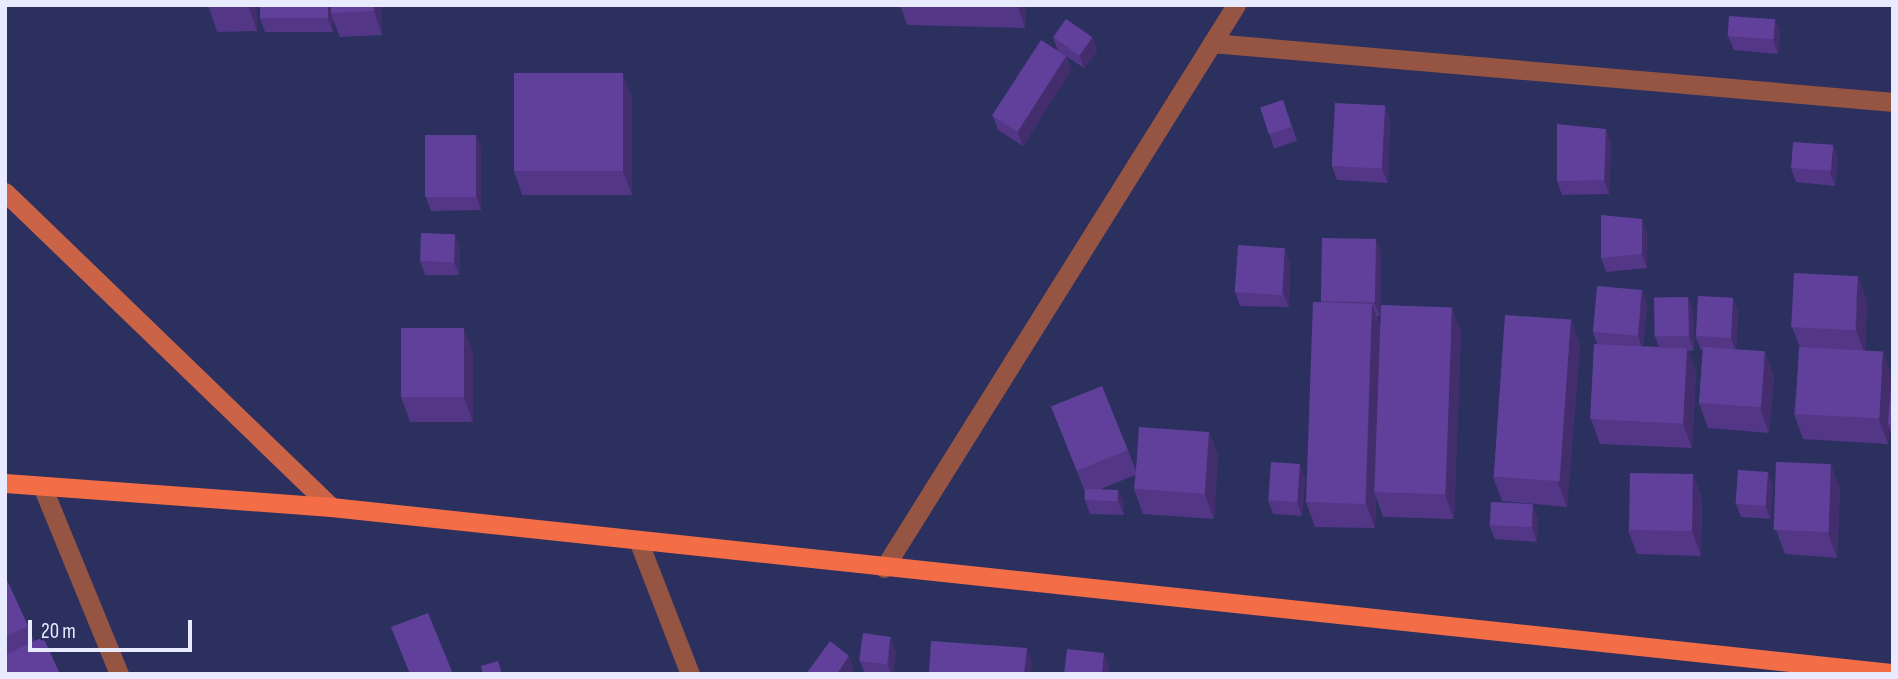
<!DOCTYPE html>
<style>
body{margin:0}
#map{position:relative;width:1898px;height:679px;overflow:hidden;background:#2b305f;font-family:"Sofia Sans Condensed",sans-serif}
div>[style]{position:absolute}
.minor>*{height:19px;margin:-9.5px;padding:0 9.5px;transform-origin:9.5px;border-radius:9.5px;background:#965543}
.secondary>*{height:19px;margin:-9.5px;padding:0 9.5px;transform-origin:9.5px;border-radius:9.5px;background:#cb6346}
.primary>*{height:19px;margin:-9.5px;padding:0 9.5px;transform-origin:9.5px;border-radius:9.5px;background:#f36d47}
.wall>*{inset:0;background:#533786;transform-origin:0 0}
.shaded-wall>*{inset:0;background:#442d6d}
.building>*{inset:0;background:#61409c;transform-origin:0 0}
span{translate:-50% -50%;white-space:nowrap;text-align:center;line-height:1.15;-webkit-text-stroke:7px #2b305f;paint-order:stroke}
.frame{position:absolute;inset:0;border:7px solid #e8ebfe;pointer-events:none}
.scale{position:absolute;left:28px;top:620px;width:164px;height:32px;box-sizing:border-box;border:4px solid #e8ebfe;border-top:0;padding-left:9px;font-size:21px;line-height:24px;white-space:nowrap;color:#e8ebfe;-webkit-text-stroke:5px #2b305f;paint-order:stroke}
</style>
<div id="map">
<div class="minor">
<div style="left:1212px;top:43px;width:684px;rotate:4.95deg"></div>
<div style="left:42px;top:486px;width:203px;rotate:67.7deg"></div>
<div style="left:638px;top:540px;width:144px;rotate:68.8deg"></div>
<div style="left:884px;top:568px;width:664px;rotate:-57.99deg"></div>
</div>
<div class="secondary">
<div style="left:5px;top:192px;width:453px;rotate:44deg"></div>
</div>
<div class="primary">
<div style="left:5px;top:483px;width:327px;rotate:4.2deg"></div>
<div style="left:331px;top:507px;width:1571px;rotate:6.07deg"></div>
</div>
<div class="wall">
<div style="clip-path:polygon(208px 5px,256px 5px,257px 31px,217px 32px)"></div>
<div style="clip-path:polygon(382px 5px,382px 35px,340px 37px,333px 20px,333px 32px,265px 32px,260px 18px)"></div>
<div style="clip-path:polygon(900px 5px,1026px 5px,1025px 28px,907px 25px)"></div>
<div style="clip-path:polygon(1775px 19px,1780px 33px,1778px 54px,1734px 50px,1728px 36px)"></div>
<div style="clip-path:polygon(1053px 37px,1092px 37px,1097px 51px,1084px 68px,1058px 51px)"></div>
<div style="clip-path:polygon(1066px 56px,1071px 70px,1023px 146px,998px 130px,993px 116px)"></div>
<div style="clip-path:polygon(632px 97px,632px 195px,522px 195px,514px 171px)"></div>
<div style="left:1283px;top:100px;width:43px;height:24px;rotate:71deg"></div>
<div style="clip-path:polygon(1385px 106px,1390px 120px,1388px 183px,1337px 180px,1332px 166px)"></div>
<div style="clip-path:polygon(476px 135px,481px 148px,481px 210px,431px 211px,426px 197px)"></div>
<div style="clip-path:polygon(1611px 143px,1609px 194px,1562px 195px,1557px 181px)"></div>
<div style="clip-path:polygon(1833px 145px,1838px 159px,1835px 186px,1796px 182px,1791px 168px)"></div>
<div style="clip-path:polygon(1647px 233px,1647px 268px,1606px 272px,1601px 258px)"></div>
<div style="clip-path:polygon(460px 248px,459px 275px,425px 275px,420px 261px)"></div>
<div style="clip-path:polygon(1381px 253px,1380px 316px,1377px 316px,1380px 326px,1461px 332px,1454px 519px,1383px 517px,1376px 497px,1375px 528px,1315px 527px,1306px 502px,1321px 301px)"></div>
<div style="clip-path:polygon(1290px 262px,1289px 307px,1240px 306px,1235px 292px)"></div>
<div style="clip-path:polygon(1688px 297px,1693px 311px,1694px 350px,1688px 351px,1696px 373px,1692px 448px,1600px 444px,1591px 419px,1597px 344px,1593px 332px,1647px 304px,1643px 346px,1659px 347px,1655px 337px)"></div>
<div style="clip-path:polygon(1733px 298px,1738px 312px,1736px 349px,1774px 376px,1769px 433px,1708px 428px,1699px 403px,1703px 350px,1701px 350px,1695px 336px)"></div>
<div style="clip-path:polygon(1867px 300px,1865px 350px,1892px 375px,1893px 364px,1893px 438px,1889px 428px,1888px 444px,1803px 439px,1794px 414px,1800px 347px,1792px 327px)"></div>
<div style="clip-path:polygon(1571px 320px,1580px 345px,1567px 507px,1502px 501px,1493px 477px)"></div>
<div style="clip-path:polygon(473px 352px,473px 422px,410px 422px,401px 397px)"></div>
<div style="clip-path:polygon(1051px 406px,1128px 450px,1136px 471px,1209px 432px,1218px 456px,1214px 519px,1143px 514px,1134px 489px,1135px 475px,1101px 489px,1118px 490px,1124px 504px,1124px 515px,1090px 514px,1085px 500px,1085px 492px)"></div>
<div style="clip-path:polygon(1768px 472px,1773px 486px,1770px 519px,1741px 517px,1736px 504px)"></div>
<div style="clip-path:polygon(1305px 478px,1302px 516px,1273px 514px,1268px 500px)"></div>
<div style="clip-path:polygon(1840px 488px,1837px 558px,1785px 554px,1776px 530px)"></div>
<div style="clip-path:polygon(1702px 498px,1701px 556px,1637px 554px,1628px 530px)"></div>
<div style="clip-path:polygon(1538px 518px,1537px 542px,1495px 539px,1489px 525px)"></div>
<div style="clip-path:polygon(5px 576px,28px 626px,34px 641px,5px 674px)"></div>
<div style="clip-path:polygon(896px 651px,893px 674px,865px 674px,860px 661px)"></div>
</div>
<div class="shaded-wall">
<div style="clip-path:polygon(248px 5px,256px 5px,257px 31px)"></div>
<div style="clip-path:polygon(328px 5px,333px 5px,331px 13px,333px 20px,333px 32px,328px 19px)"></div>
<div style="clip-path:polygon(373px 5px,382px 5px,382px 35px,374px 11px)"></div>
<div style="clip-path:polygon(1017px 5px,1026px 5px,1025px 28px)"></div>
<div style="clip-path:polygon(1775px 19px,1780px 33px,1778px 54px,1773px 40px)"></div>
<div style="clip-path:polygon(1092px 37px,1097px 51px,1084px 68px,1079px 54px)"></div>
<div style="clip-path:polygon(1066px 56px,1071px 70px,1023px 146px,1018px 132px)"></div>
<div style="clip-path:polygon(623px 73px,632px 97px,632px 195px,623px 171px)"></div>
<div style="clip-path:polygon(1385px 106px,1390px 120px,1388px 183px,1382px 169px)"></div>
<div style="clip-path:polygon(1606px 129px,1611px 143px,1609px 194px,1604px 180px)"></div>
<div style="clip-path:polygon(476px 135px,481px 148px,481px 210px,476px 196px)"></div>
<div style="clip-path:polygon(1833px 145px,1838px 159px,1835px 186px,1830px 172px)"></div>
<div style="clip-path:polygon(1642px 219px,1647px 233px,1647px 268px,1642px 254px)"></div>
<div style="clip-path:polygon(455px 234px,460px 248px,459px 275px,454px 262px)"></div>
<div style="clip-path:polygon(1376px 239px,1381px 253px,1380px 316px,1374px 302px)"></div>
<div style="clip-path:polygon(1285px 248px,1290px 262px,1289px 307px,1283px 293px)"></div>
<div style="clip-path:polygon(1858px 276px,1867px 300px,1865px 355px,1856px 330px)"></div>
<div style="clip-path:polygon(1642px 290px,1647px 304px,1643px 350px,1638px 336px)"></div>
<div style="clip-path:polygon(1688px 297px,1693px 311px,1694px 350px,1689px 336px)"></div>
<div style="clip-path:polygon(1733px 298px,1738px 312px,1736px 352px,1731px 338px)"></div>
<div style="clip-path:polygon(1372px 304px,1381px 328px,1374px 492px,1376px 497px,1375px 528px,1366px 504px)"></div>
<div style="clip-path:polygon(1452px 308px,1461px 332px,1454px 519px,1445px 495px)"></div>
<div style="clip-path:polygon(1571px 320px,1580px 345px,1567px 507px,1558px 482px)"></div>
<div style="clip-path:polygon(464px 328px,473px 352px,473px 422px,464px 397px)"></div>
<div style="clip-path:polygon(1687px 349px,1696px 373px,1692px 448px,1683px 424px)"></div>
<div style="clip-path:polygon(1765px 351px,1774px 376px,1769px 433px,1760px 408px)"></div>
<div style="clip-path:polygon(1883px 351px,1892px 376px,1888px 424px,1889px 428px,1888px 444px,1879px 420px)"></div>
<div style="clip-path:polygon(1209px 432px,1218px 456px,1214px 519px,1205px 495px)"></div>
<div style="clip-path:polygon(1300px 464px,1305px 478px,1302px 516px,1297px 502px)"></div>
<div style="clip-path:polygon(1831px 464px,1840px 488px,1837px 558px,1828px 533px)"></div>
<div style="clip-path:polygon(1768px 472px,1773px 486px,1770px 519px,1765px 505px)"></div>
<div style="clip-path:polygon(1693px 474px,1702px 498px,1701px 556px,1692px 531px)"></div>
<div style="clip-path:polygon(1118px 490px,1124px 504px,1124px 515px,1118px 501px)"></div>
<div style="clip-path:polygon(1533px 504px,1538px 518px,1537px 542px,1532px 528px)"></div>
<div style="clip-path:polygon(891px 637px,896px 651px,893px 674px,891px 674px,888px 664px)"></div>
<div style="clip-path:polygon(1027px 648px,1032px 662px,1031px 674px,1024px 674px)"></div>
<div style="clip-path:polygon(1104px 653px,1109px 667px,1109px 674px,1102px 674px)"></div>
<div style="clip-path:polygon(849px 656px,854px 670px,852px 674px,837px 674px)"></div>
</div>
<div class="building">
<div style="clip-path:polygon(208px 5px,248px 5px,248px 6px,208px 7px)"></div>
<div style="left:260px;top:5px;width:68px;height:13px"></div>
<div style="clip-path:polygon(331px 5px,373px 5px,374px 11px,331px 13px)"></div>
<div style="left:1729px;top:16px;width:46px;height:20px;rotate:4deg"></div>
<div style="left:1066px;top:19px;width:32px;height:22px;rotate:35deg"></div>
<div style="left:1041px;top:40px;width:30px;height:90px;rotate:33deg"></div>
<div style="left:514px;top:73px;width:109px;height:98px"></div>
<div style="left:1283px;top:100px;width:28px;height:24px;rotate:72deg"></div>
<div style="left:1335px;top:103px;width:50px;height:63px;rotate:3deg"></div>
<div style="clip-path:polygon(1557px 124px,1606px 129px,1604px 180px,1557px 181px)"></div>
<div style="left:425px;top:135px;width:51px;height:62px"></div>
<div style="left:1793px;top:142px;width:40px;height:26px;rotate:4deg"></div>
<div style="clip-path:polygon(1601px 215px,1642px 219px,1642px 254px,1601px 258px)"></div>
<div style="left:421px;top:233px;width:34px;height:28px;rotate:2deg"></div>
<div style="left:1322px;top:238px;width:54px;height:63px;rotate:1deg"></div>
<div style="left:1238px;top:245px;width:47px;height:47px;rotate:4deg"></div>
<div style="left:1794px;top:273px;width:64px;height:54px;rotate:3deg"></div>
<div style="left:1597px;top:286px;width:45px;height:46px;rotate:5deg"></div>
<div style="left:1698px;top:296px;width:35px;height:40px;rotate:3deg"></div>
<div style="left:1688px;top:297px;width:39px;height:34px;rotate:89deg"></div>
<div style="left:1313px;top:302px;width:59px;height:200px;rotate:2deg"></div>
<div style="left:1381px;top:305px;width:71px;height:187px;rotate:2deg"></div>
<div style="left:1505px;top:315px;width:66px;height:162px;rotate:4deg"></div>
<div style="left:401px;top:328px;width:63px;height:69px"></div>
<div style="clip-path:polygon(1893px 335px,1893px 360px,1892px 360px)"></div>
<div style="left:1594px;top:344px;width:93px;height:75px;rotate:3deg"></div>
<div style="left:1703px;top:347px;width:62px;height:56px;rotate:4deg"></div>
<div style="left:1799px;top:347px;width:84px;height:67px;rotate:3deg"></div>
<div style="clip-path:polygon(1893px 364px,1893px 425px,1888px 424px)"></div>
<div style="left:1102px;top:386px;width:69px;height:55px;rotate:68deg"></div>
<div style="left:1139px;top:427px;width:70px;height:62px;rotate:4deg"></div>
<div style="left:1271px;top:462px;width:29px;height:38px;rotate:4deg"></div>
<div style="left:1776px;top:462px;width:55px;height:68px;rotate:2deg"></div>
<div style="left:1738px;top:470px;width:30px;height:34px;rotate:4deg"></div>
<div style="left:1630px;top:473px;width:63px;height:57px;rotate:1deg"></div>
<div style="left:1085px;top:489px;width:33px;height:11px;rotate:2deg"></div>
<div style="left:1491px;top:502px;width:42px;height:23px;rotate:3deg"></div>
<div style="clip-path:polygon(5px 576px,28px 626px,5px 637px)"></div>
<div style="clip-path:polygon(428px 613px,453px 674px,410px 674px,391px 627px)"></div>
<div style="left:863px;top:633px;width:28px;height:28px;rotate:8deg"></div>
<div style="clip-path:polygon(43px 637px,60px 674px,5px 674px,5px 655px)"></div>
<div style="clip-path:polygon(830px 641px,849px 656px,837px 674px,806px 674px)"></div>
<div style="clip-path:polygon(931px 641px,1027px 648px,1024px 674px,947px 674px,929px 673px)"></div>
<div style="clip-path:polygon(1067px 649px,1104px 653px,1102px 674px,1064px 674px)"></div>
<div style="clip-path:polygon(498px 661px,502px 674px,483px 674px,481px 666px)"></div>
<div style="clip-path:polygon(1214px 672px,1235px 674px,1214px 674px)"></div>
</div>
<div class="frame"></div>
<div class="scale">20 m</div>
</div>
